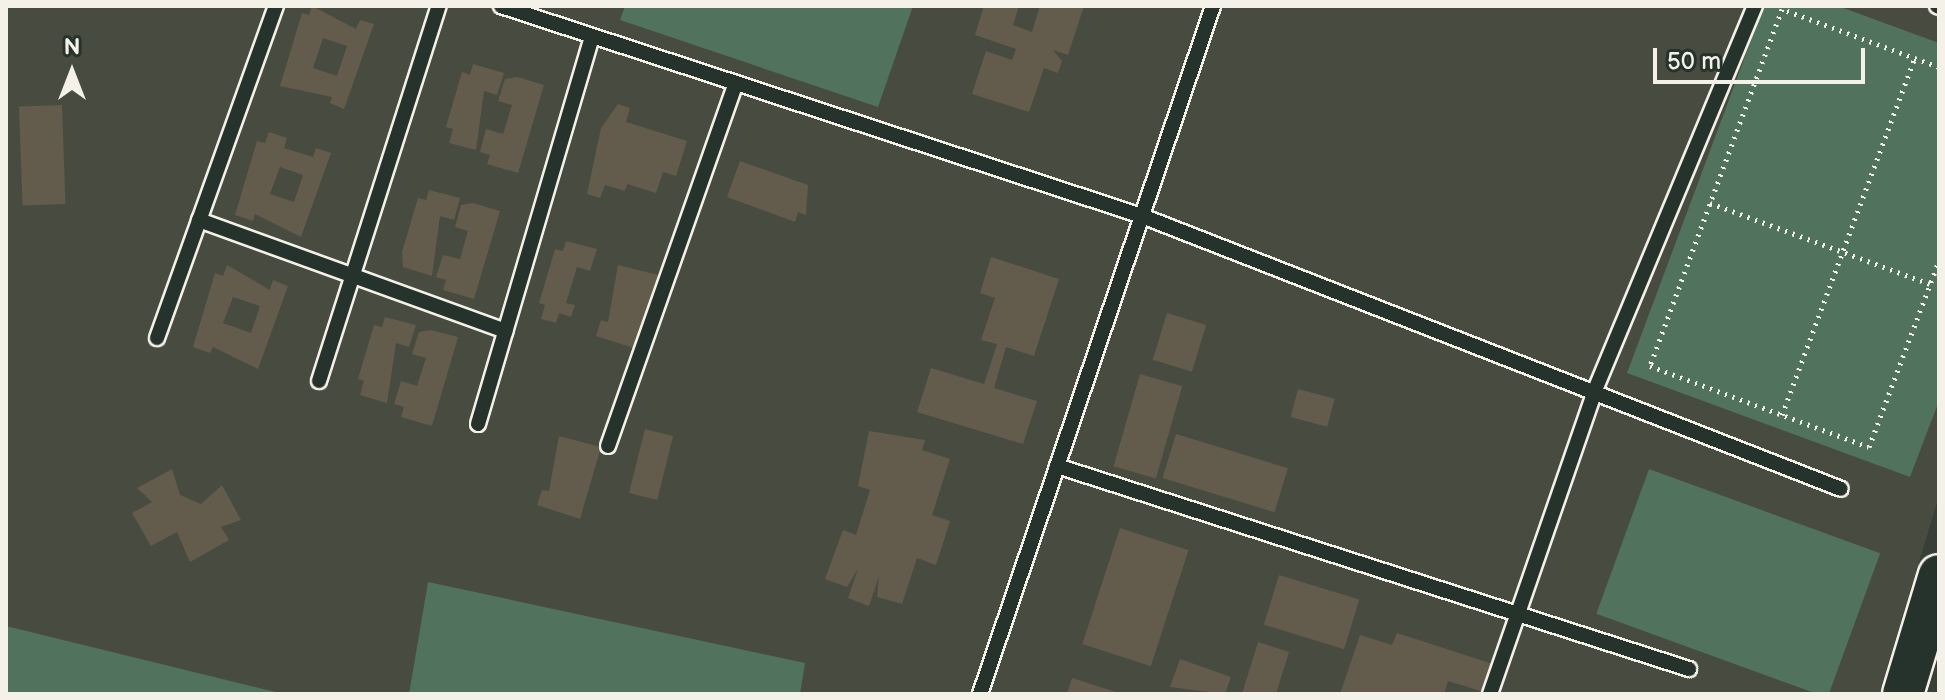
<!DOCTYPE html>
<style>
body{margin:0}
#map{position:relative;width:1945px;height:700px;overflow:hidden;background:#383f36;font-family:"Balsamiq Sans",sans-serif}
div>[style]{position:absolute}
.built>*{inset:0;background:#484b40}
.green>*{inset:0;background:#51725c;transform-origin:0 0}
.building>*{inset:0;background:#635c4c;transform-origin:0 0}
.path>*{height:5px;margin-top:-2.5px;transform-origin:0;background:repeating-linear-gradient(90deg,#f4f1e8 0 2px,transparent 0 8px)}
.roads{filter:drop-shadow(2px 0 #f4f1e8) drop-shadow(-2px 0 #f4f1e8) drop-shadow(0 2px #f4f1e8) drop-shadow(0 -2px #f4f1e8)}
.lane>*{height:14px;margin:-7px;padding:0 7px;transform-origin:7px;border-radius:7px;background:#26332d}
.secondary>*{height:40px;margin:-20px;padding:0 20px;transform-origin:20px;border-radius:20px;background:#26332d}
span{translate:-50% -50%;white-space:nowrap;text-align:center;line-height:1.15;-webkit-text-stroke:6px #26332d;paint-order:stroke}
.frame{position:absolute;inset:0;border:8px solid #f4f1e8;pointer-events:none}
.north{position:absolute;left:32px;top:32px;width:80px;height:80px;-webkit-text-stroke:6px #26332d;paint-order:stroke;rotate:0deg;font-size:22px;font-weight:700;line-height:32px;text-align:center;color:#f4f1e8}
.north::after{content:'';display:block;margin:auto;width:28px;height:36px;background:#f4f1e8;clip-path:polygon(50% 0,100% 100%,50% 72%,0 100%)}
.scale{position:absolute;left:1653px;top:48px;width:212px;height:36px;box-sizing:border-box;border:4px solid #f4f1e8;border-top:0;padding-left:10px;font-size:24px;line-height:28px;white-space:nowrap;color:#f4f1e8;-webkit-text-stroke:6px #26332d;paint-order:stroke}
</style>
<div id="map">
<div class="built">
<div style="clip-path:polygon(6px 6px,1939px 6px,1939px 496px,1879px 694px,6px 694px)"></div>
</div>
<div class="green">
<div style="clip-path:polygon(625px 6px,913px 6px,878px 107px,620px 20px)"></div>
<div style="clip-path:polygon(1764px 6px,1838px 6px,1939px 43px,1939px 401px,1910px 477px,1627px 373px)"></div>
<div style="left:1649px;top:469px;width:246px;height:154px;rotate:20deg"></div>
<div style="clip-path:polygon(428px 582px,805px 663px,800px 694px,409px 694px)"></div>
<div style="clip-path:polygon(6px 626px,284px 694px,6px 694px)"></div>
</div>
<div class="building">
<div style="clip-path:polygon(evenodd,312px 6px,356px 29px,360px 20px,374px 24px,344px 109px,330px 103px,332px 97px,280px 86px,302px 13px,309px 15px,312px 6px,323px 38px,347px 46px,337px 76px,313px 68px,323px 38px)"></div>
<div style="clip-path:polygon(984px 6px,1019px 6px,1013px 25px,1032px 32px,1040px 6px,1084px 6px,1068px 55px,1053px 50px,1062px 61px,1058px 73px,1044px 68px,1029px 112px,972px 94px,986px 51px,1012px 60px,1016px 49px,975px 35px)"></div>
<div style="clip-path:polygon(473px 64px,504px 73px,497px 95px,484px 91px,476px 150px,449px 143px,453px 129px,446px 127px,462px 72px,470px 75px)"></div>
<div style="clip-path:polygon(517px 77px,544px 85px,518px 173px,487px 164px,490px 155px,480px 152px,486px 129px,503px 134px,512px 105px,498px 101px,505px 79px)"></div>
<div style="clip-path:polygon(618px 104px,630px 108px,626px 122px,687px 141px,676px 176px,663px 172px,656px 193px,627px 184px,625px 191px,605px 185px,600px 198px,587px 194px,601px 128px)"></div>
<div style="left:62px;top:105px;width:99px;height:43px;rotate:88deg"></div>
<div style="clip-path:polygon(evenodd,269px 132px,287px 138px,284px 148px,313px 157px,316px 148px,331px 153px,301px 237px,255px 214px,253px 221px,235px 215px,257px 141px,265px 143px,269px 132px,280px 167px,303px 175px,294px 202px,270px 194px,280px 167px)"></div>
<div style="clip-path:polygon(740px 161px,808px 185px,806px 215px,798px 212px,795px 222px,727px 197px)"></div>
<div style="clip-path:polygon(429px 190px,460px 198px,454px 220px,440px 216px,432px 276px,403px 267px,402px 252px,418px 198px,426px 200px)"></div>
<div style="clip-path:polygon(473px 203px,500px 211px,474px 299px,443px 290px,446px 280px,436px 277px,443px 255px,460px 259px,468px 231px,455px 227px,461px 205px)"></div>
<div style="clip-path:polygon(566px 241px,597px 249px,590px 271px,577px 267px,566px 303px,575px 305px,571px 317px,559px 313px,556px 323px,541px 319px,545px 305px,539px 303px,555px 249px,563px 251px)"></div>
<div style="clip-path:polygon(991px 257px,1059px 279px,1034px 356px,1006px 347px,994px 388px,1037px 401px,1023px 444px,917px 412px,931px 368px,984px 384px,997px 344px,981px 340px,995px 298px,980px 293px)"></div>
<div style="clip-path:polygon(evenodd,227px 265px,270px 290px,273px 280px,288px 286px,258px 369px,213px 347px,210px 353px,193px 347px,215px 273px,223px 276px,227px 265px,233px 297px,260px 306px,251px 333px,223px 323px,233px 297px)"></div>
<div style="clip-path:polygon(618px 265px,662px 276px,640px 350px,596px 336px,601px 320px,608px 322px)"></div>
<div style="left:1167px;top:313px;width:41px;height:49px;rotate:17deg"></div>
<div style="clip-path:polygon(385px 317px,416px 325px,409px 347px,396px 343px,387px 403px,360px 395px,364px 381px,358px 379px,374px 325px,382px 327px)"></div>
<div style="clip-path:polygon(431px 330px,458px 337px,432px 426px,401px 417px,404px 407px,394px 404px,401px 381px,417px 386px,426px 358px,412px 354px,419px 332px)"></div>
<div style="left:1140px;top:374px;width:44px;height:96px;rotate:16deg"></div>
<div style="left:1298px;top:389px;width:38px;height:29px;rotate:15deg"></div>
<div style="left:645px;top:429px;width:29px;height:66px;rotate:14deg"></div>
<div style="clip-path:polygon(869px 431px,925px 440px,922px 450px,950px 459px,932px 515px,950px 521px,936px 565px,917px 558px,902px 604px,877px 597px,879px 576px,869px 606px,848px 598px,858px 569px,847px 587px,825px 579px,843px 530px,856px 535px,870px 490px,858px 486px)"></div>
<div style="left:1176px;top:434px;width:117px;height:46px;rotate:17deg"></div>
<div style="clip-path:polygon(559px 436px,601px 447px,580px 519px,537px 505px,542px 490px,549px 491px)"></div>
<div style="clip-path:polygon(172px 469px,180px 495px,201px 504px,222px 485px,241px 520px,221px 527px,229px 540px,190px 562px,177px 532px,151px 546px,132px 513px,152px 502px,137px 488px)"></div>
<div style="left:1120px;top:528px;width:72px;height:122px;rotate:18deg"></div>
<div style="left:1279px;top:575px;width:84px;height:52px;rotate:17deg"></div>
<div style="clip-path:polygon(1397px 633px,1496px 665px,1487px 693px,1448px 681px,1444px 694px,1340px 694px,1360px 635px,1392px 645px)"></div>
<div style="clip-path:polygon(1258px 642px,1289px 652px,1276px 694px,1242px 694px)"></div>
<div style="clip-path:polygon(1180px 659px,1231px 677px,1225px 694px,1170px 687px)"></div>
<div style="clip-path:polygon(1072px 678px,1119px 693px,1119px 694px,1067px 694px)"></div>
</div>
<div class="path">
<div style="left:1939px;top:67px;width:167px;rotate:-159.7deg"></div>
<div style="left:1782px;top:9px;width:381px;rotate:110.3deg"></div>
<div style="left:1650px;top:366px;width:233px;rotate:20.3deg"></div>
<div style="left:1869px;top:447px;width:199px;rotate:-69.4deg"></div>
<div style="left:1710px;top:203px;width:234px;rotate:20.2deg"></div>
<div style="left:1782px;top:415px;width:381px;rotate:-69.6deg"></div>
</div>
<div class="roads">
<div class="lane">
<div style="left:501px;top:6px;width:675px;rotate:18.14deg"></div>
<div style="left:1142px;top:216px;width:750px;rotate:21.33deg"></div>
<div style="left:1937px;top:6px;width:2px;rotate:27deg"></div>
<div style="left:199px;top:220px;width:326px;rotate:19.9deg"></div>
<div style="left:157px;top:338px;width:353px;rotate:-70.3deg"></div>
<div style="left:319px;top:381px;width:394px;rotate:-72.3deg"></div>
<div style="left:478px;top:424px;width:404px;rotate:-73.6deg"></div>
<div style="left:608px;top:446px;width:385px;rotate:-70.6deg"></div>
<div style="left:1057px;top:466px;width:664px;rotate:17.81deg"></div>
<div style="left:980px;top:694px;width:726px;rotate:-71.29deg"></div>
<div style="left:1490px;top:694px;width:322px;rotate:-70.9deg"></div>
<div style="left:1595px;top:390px;width:416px;rotate:-67.4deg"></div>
</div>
<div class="secondary">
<div style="left:1903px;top:694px;width:124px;rotate:-73.2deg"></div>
</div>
</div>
<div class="frame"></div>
<div class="north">N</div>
<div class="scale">50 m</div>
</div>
